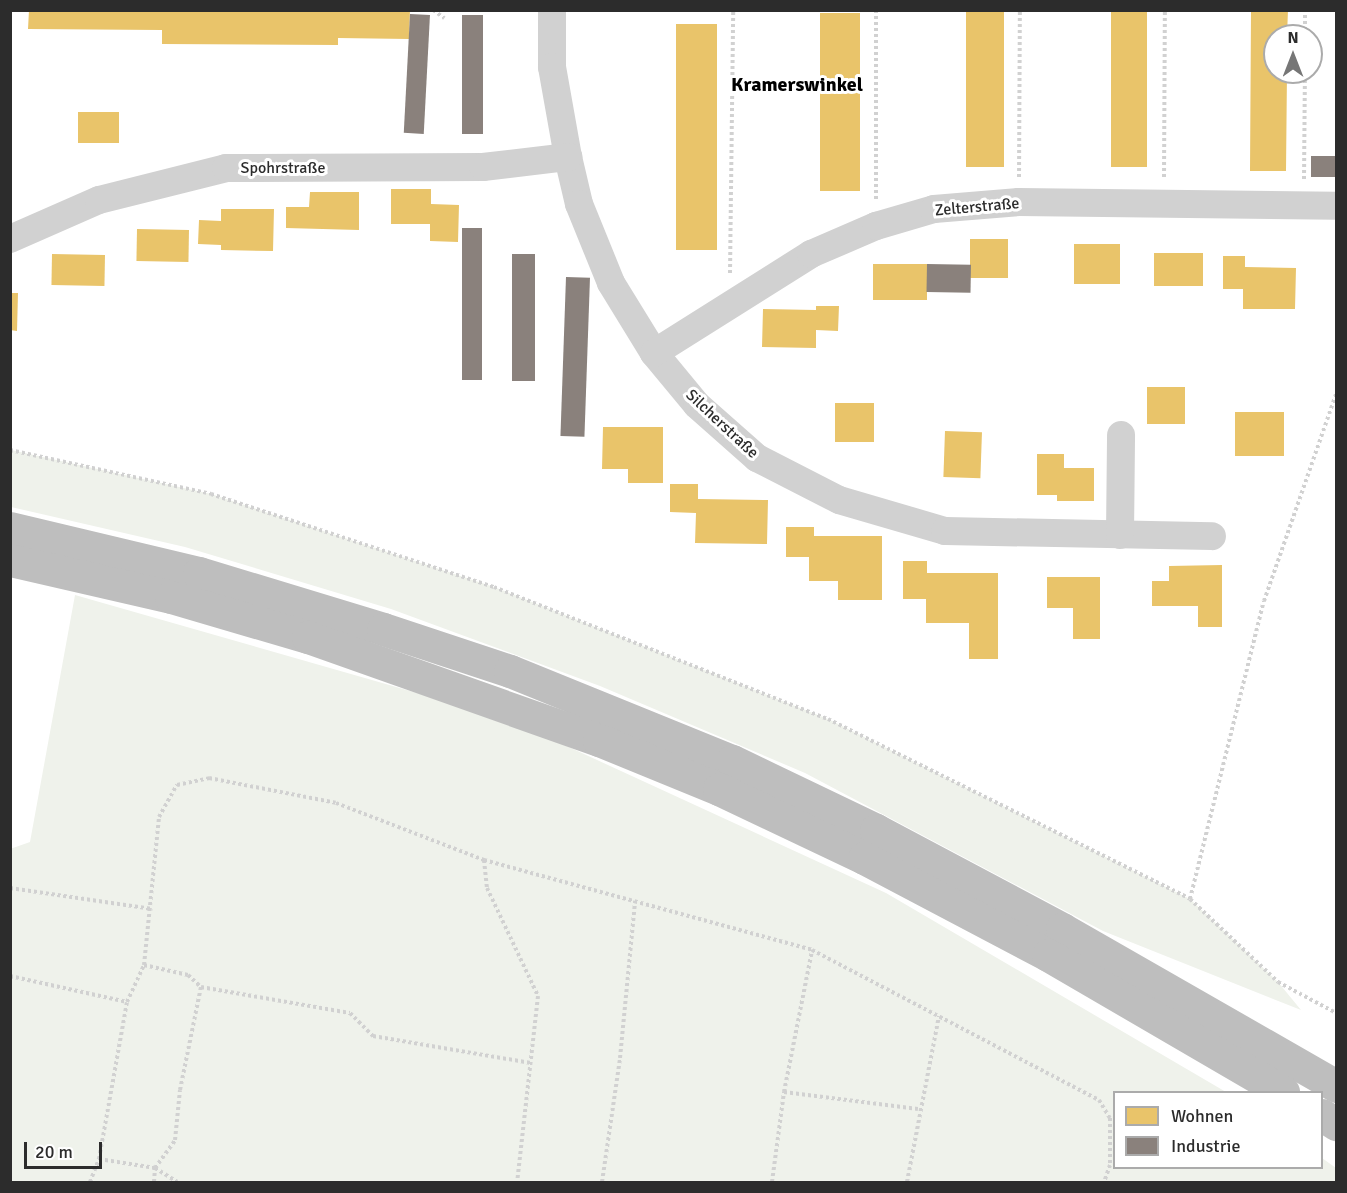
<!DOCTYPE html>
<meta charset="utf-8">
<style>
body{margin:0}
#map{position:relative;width:1347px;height:1193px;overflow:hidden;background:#fff;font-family:Signika,sans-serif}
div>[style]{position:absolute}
.green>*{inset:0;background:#eff2eb}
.homes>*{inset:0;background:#e9c46a;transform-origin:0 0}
.industry>*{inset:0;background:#8a817c;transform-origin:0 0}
.path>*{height:4px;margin-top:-2px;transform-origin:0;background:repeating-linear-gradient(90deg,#d1d1d1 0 3px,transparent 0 6px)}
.street>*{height:28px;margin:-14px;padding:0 14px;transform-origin:14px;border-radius:14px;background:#d1d1d1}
.highway>*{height:33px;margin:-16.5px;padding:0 16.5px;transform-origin:16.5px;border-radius:16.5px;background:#bebebe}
span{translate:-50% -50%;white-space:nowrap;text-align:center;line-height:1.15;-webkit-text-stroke:6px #fff;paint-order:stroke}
.street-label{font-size:16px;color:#2c2c2c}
.quarter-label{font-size:20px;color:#000;font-weight:700}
.frame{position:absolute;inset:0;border:12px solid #2c2c2c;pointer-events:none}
.legend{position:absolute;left:1113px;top:1091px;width:210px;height:78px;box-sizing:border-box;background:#fff;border:2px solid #ababab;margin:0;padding:8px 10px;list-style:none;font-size:18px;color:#2c2c2c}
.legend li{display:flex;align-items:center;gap:12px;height:30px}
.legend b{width:30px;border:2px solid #ababab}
.north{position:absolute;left:1263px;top:24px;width:60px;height:60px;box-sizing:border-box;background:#fff;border:2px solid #ababab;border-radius:50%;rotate:0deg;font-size:16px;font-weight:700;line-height:24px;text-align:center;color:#2c2c2c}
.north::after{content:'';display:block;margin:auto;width:21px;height:27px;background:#767676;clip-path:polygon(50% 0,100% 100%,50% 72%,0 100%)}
.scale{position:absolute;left:24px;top:1142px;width:78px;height:27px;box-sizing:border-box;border:3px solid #2c2c2c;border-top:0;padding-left:8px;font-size:18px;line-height:21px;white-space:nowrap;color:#2c2c2c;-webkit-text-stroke:4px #fff;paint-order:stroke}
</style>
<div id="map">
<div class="green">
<div style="clip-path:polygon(11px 450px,211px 494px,494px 587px,828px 719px,1190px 899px,1278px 982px,1301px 1010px,1103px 931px,805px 773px,600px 686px,391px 609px,185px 547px,11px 507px)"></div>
<div style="clip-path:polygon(75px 595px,508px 719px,886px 893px,1226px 1092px,1114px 1092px,1114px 1168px,1322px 1168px,1322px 1158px,1336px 1168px,1336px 1182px,11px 1182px,10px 849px,30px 842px)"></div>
</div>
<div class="homes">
<div style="clip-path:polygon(29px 10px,410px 10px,409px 39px,338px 38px,338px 45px,162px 44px,162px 30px,28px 29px)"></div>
<div style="left:966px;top:10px;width:38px;height:157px"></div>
<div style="left:1111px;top:10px;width:36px;height:157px"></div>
<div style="clip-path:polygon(1251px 10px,1288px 10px,1287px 36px,1275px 36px,1275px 72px,1287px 72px,1286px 171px,1250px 171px)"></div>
<div style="left:820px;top:13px;width:40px;height:178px"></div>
<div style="left:676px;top:24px;width:41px;height:226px"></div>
<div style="left:119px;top:112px;width:31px;height:41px;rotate:90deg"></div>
<div style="clip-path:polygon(391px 189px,431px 189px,431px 204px,459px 205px,458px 242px,430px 241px,430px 224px,391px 224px)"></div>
<div style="clip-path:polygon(310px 192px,359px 192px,359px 230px,286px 228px,286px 207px,309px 207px)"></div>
<div style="clip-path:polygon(221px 209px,274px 209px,273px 251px,221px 250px,221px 245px,198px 244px,199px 220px,221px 221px)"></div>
<div style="left:137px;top:229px;width:52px;height:32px;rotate:1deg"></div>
<div style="left:970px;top:239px;width:38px;height:39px"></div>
<div style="left:1074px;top:244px;width:46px;height:40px"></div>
<div style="left:1154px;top:253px;width:49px;height:33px"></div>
<div style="left:52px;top:254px;width:53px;height:31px;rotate:1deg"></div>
<div style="clip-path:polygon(1223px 256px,1245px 256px,1245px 267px,1296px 268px,1295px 309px,1243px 309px,1243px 289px,1223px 289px)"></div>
<div style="left:873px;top:264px;width:54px;height:36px"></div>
<div style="clip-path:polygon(10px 293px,18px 293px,17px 331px,10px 330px)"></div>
<div style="clip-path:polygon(816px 306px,839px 306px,838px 331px,816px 330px,816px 348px,762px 347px,763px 309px,816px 310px)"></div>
<div style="left:1185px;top:387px;width:37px;height:38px;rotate:90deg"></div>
<div style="left:835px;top:403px;width:39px;height:39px"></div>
<div style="left:1235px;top:412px;width:49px;height:44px"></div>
<div style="clip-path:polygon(603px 427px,663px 427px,663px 483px,628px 483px,628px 469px,602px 469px)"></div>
<div style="left:945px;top:431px;width:37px;height:46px;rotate:2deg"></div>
<div style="clip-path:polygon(1037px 454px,1064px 454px,1064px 468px,1094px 468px,1094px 501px,1057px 501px,1057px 495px,1037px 495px)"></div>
<div style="clip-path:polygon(670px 484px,698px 484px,698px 499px,768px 500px,767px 544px,695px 543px,696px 513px,670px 512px)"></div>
<div style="clip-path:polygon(786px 527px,814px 527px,814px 536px,882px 536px,882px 600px,838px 600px,838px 581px,809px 581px,809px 557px,786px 557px)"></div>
<div style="clip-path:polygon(903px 561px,927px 561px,927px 573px,998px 573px,998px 659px,969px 659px,969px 623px,926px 623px,926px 599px,903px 599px)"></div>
<div style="clip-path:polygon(1222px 565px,1222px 627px,1198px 627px,1198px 606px,1152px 606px,1152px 581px,1169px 581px,1169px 566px)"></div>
<div style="clip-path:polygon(1047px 577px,1100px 577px,1100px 639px,1073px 639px,1073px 608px,1047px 608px)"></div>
</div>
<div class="industry">
<div style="left:410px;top:14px;width:20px;height:119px;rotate:3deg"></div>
<div style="left:462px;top:15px;width:21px;height:119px"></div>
<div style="left:1311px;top:156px;width:25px;height:21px"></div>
<div style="left:462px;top:228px;width:20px;height:152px"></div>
<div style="left:512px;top:254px;width:23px;height:127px"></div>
<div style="left:927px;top:264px;width:44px;height:28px;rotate:1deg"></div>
<div style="left:566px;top:277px;width:24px;height:159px;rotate:2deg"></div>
</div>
<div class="path">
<div style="left:433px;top:10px;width:14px;rotate:36deg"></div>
<div style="left:1305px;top:36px;width:26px;rotate:-90deg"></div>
<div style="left:1019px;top:177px;width:167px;rotate:-89.7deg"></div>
<div style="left:1164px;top:177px;width:167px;rotate:-89.7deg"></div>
<div style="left:1304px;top:179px;width:107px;rotate:-89.5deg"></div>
<div style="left:876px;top:199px;width:189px;rotate:-90deg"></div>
<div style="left:730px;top:273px;width:263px;rotate:-89.3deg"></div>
<div style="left:10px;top:450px;width:206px;rotate:12.3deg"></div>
<div style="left:211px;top:494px;width:298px;rotate:18.2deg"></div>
<div style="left:494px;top:587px;width:359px;rotate:21.6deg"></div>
<div style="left:828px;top:719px;width:404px;rotate:26.4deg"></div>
<div style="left:1190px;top:899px;width:121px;rotate:43.3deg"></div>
<div style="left:1278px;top:982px;width:66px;rotate:28.1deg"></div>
<div style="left:484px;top:860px;width:28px;rotate:84deg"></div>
<div style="left:487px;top:888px;width:119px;rotate:64.7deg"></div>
<div style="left:538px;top:996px;width:187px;rotate:96.4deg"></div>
<div style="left:10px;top:888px;width:144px;rotate:8.4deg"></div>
<div style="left:1190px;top:899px;width:307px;rotate:-76.1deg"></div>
<div style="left:1264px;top:601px;width:219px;rotate:-70.8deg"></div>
<div style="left:144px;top:965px;width:45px;rotate:12.8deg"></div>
<div style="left:188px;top:975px;width:18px;rotate:43deg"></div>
<div style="left:201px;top:987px;width:151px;rotate:9.9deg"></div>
<div style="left:350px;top:1013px;width:33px;rotate:45deg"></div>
<div style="left:373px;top:1036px;width:160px;rotate:9.7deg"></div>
<div style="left:10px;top:976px;width:120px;rotate:12.5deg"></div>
<div style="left:784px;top:1092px;width:135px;rotate:7.2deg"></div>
<div style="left:99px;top:1159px;width:57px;rotate:9.1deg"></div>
<div style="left:155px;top:1168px;width:26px;rotate:32deg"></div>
<div style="left:90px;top:1182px;width:25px;rotate:-69deg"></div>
<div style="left:99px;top:1159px;width:159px;rotate:-79.9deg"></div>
<div style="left:127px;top:1002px;width:41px;rotate:-65.3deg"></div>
<div style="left:144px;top:965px;width:149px;rotate:-84.2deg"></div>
<div style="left:159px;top:817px;width:37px;rotate:-61deg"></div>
<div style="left:177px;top:785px;width:33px;rotate:-12deg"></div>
<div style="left:209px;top:778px;width:129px;rotate:11.1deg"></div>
<div style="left:336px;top:803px;width:159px;rotate:21.1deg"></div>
<div style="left:484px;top:860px;width:340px;rotate:15.3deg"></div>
<div style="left:812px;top:950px;width:324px;rotate:27.6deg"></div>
<div style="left:1099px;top:1100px;width:21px;rotate:59deg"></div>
<div style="left:1110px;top:1118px;width:47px;rotate:90deg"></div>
<div style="left:1110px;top:1165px;width:18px;rotate:109deg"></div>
<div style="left:154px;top:1182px;width:14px;rotate:-86deg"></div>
<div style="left:155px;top:1168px;width:34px;rotate:-54deg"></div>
<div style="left:175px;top:1140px;width:50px;rotate:-84.3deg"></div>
<div style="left:180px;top:1090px;width:105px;rotate:-78.5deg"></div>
<div style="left:602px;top:1182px;width:125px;rotate:-81.7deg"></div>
<div style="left:620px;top:1058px;width:158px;rotate:-84.5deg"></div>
<div style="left:772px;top:1182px;width:91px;rotate:-82.4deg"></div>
<div style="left:784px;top:1092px;width:145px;rotate:-78.8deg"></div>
<div style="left:907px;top:1182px;width:169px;rotate:-79.1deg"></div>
</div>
<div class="street">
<div style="left:552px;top:10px;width:57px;rotate:90deg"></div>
<div style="left:552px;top:67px;width:91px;rotate:79.9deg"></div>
<div style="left:568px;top:157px;width:48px;rotate:76.8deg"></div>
<div style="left:579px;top:204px;width:85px;rotate:67.9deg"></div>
<div style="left:611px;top:283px;width:82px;rotate:58.4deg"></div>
<div style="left:654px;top:353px;width:67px;rotate:50.4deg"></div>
<div style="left:697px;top:405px;width:80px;rotate:41.5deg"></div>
<div style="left:757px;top:458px;width:92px;rotate:27.1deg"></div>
<div style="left:839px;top:500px;width:110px;rotate:16.3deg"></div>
<div style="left:945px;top:531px;width:267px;rotate:1.1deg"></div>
<div style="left:10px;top:239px;width:97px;rotate:-23.7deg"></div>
<div style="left:99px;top:200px;width:131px;rotate:-14.1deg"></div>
<div style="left:226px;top:168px;width:257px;rotate:-0.2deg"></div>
<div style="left:483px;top:167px;width:86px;rotate:-6.7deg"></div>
<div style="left:654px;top:353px;width:186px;rotate:-32.2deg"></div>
<div style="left:811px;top:254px;width:71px;rotate:-23.3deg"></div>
<div style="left:876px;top:226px;width:60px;rotate:-16.3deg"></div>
<div style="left:934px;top:209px;width:85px;rotate:-4.7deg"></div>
<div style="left:1019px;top:202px;width:317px;rotate:0.7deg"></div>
<div style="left:1120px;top:535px;width:100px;rotate:-89.4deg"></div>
</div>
<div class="highway">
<div style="left:10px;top:528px;width:194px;rotate:13.4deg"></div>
<div style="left:199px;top:573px;width:192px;rotate:16.9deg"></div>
<div style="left:383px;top:629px;width:134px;rotate:18.3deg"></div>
<div style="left:510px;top:671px;width:240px;rotate:22.1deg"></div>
<div style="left:732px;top:761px;width:160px;rotate:25.6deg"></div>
<div style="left:876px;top:830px;width:211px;rotate:28deg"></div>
<div style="left:1062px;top:929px;width:316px;rotate:29.8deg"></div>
<div style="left:10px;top:560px;width:165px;rotate:12.9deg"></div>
<div style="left:171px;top:597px;width:143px;rotate:16.3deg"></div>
<div style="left:308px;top:637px;width:309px;rotate:19.5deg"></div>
<div style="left:599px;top:740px;width:130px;rotate:22.2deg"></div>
<div style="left:719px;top:789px;width:161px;rotate:25.4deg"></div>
<div style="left:864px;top:858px;width:208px;rotate:27.8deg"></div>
<div style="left:1048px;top:955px;width:272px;rotate:30.2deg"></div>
<div style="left:1322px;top:1115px;width:17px;rotate:33deg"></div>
</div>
<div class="street-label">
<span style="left:283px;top:168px">Spohrstraße</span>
<span style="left:977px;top:207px;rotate:-5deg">Zelterstraße</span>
<span style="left:722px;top:424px;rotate:43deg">Silcherstraße</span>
</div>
<div class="quarter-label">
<span style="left:797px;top:84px">Kramerswinkel</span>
</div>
<div class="frame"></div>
<ul class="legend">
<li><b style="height:16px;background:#e9c46a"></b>Wohnen</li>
<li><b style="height:16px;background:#8a817c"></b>Industrie</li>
</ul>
<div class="north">N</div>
<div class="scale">20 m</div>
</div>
